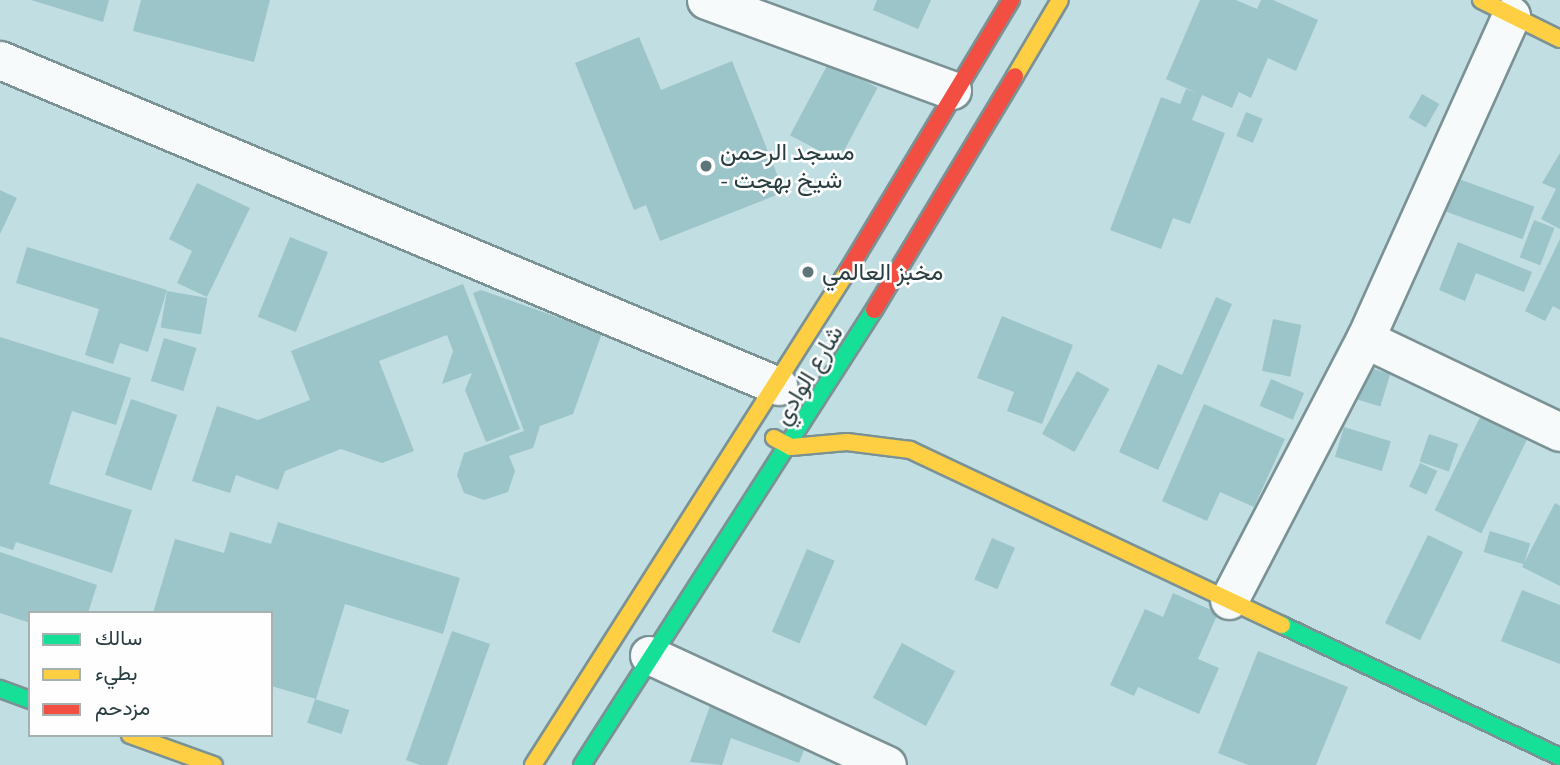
<!DOCTYPE html>
<meta charset="utf-8">
<style>
body{margin:0}
#map{position:relative;width:1560px;height:765px;overflow:hidden;background:#c1dee2;font-family:"Zilla Slab",Vazirmatn,serif}
div>[style]{position:absolute}
.building>*{inset:0;background:#9cc5ca;transform-origin:0 0}
.roads{filter:drop-shadow(2px 0 #7b9295) drop-shadow(-2px 0 #7b9295) drop-shadow(0 2px #7b9295) drop-shadow(0 -2px #7b9295)}
.street>*{height:37px;margin:-18.5px;padding:0 18.5px;transform-origin:18.5px;border-radius:18.5px;background:#f6fafb}
.fast>*{height:16px;margin:-8px;padding:0 8px;transform-origin:8px;border-radius:8px;background:#16e098}
.slow>*{height:16px;margin:-8px;padding:0 8px;transform-origin:8px;border-radius:8px;background:#ffcf43}
.jam>*{height:16px;margin:-8px;padding:0 8px;transform-origin:8px;border-radius:8px;background:#f24e42}
.dots>*{width:19px;height:19px;translate:-50% -50%;box-sizing:border-box;border:4px solid #fefefe;border-radius:50%}
span{translate:-50% -50%;white-space:nowrap;text-align:center;line-height:1.15;-webkit-text-stroke:5px #fefefe;paint-order:stroke}
.poi-label{font-size:24px;color:#283d40}
.left{translate:0 -50%;text-align:left}
.street-label{font-size:24px;color:#283d40}
.legend{position:absolute;left:28px;top:611px;width:245px;height:126px;box-sizing:border-box;background:#fefefe;border:2px solid #a8b1b2;margin:0;padding:9px 12px;list-style:none;font-size:21px;color:#283d40}
.legend li{display:flex;align-items:center;gap:14px;height:35px}
.legend b{width:35px;border:2px solid #a8b1b2}
</style>
<div id="map">
<div class="building">
<div style="clip-path:polygon(31px 0,109px 0,103px 22px)"></div>
<div style="clip-path:polygon(141px 0,270px 0,254px 62px,133px 31px)"></div>
<div style="clip-path:polygon(877px 0,931px 0,918px 29px,873px 10px)"></div>
<div style="clip-path:polygon(1200px 0,1236px 0,1257px 9px,1261px 0,1273px 0,1318px 20px,1296px 71px,1268px 58px,1251px 98px,1239px 92px,1232px 108px,1202px 95px,1192px 120px,1225px 133px,1190px 224px,1173px 218px,1161px 249px,1110px 230px,1161px 97px,1180px 104px,1186px 89px,1197px 93px,1166px 79px)"></div>
<div style="clip-path:polygon(639px 37px,661px 90px,732px 61px,784px 192px,660px 241px,646px 205px,634px 210px,575px 63px)"></div>
<div style="left:829px;top:62px;width:55px;height:83px;rotate:28deg"></div>
<div style="left:1422px;top:94px;width:20px;height:27px;rotate:30deg"></div>
<div style="left:1246px;top:112px;width:18px;height:26px;rotate:22deg"></div>
<div style="clip-path:polygon(1560px 153px,1560px 229px,1541px 219px,1556px 189px,1542px 183px)"></div>
<div style="left:1448px;top:175px;width:92px;height:35px;rotate:20deg"></div>
<div style="clip-path:polygon(197px 183px,250px 208px,207px 297px,177px 283px,192px 251px,169px 239px)"></div>
<div style="clip-path:polygon(0 190px,17px 198px,0 234px)"></div>
<div style="left:1534px;top:220px;width:22px;height:40px;rotate:21deg"></div>
<div style="left:290px;top:237px;width:41px;height:86px;rotate:22deg"></div>
<div style="clip-path:polygon(1560px 239px,1560px 310px,1553px 306px,1545px 321px,1525px 311px)"></div>
<div style="clip-path:polygon(1458px 242px,1532px 272px,1524px 292px,1476px 273px,1465px 301px,1439px 290px)"></div>
<div style="clip-path:polygon(27px 247px,167px 290px,148px 352px,120px 343px,113px 364px,85px 355px,99px 309px,16px 283px)"></div>
<div style="clip-path:polygon(463px 284px,520px 429px,486px 442px,465px 390px,472px 373px,442px 384px,453px 351px,447px 335px,379px 361px,414px 451px,382px 463px,341px 449px,285px 471px,278px 490px,236px 475px,230px 493px,192px 481px,217px 406px,258px 420px,310px 400px,291px 351px)"></div>
<div style="clip-path:polygon(481px 290px,602px 333px,573px 414px,540px 426px,533px 448px,509px 456px,515px 471px,508px 492px,484px 500px,464px 493px,457px 475px,464px 453px,524px 431px,473px 293px)"></div>
<div style="left:167px;top:291px;width:41px;height:37px;rotate:10deg"></div>
<div style="clip-path:polygon(1216px 297px,1232px 304px,1158px 470px,1119px 452px,1158px 364px,1182px 375px)"></div>
<div style="clip-path:polygon(1002px 316px,1073px 345px,1042px 424px,1007px 411px,1014px 392px,977px 378px)"></div>
<div style="left:1273px;top:319px;width:29px;height:53px;rotate:12deg"></div>
<div style="clip-path:polygon(0 337px,131px 378px,116px 425px,72px 411px,49px 484px,132px 510px,112px 573px,16px 542px,13px 550px,0 546px)"></div>
<div style="left:164px;top:338px;width:34px;height:45px;rotate:17deg"></div>
<div style="left:1354px;top:363px;width:38px;height:34px;rotate:17deg"></div>
<div style="left:1077px;top:371px;width:37px;height:72px;rotate:29deg"></div>
<div style="left:1271px;top:379px;width:36px;height:29px;rotate:23deg"></div>
<div style="left:131px;top:399px;width:49px;height:80px;rotate:19deg"></div>
<div style="clip-path:polygon(1204px 404px,1285px 439px,1254px 507px,1220px 492px,1207px 521px,1162px 501px)"></div>
<div style="left:1485px;top:407px;width:52px;height:115px;rotate:26deg"></div>
<div style="left:1344px;top:427px;width:49px;height:31px;rotate:17deg"></div>
<div style="left:1429px;top:434px;width:31px;height:29px;rotate:19deg"></div>
<div style="left:1420px;top:463px;width:19px;height:26px;rotate:25deg"></div>
<div style="clip-path:polygon(1555px 503px,1560px 506px,1560px 586px,1522px 567px)"></div>
<div style="clip-path:polygon(278px 522px,460px 578px,443px 634px,345px 604px,316px 699px,271px 686px,271px 613px,153px 613px,175px 539px,224px 553px,230px 532px,271px 544px)"></div>
<div style="left:1490px;top:531px;width:42px;height:22px;rotate:17deg"></div>
<div style="left:1428px;top:535px;width:39px;height:98px;rotate:26deg"></div>
<div style="left:992px;top:538px;width:25px;height:45px;rotate:23deg"></div>
<div style="left:807px;top:549px;width:30px;height:90px;rotate:23deg"></div>
<div style="clip-path:polygon(0 552px,97px 585px,88px 613px,30px 613px,30px 623px,0 613px)"></div>
<div style="clip-path:polygon(1522px 590px,1560px 605px,1560px 664px,1501px 641px)"></div>
<div style="clip-path:polygon(1173px 593px,1218px 613px,1198px 659px,1219px 668px,1199px 714px,1138px 687px,1134px 696px,1110px 685px,1145px 609px,1163px 617px)"></div>
<div style="clip-path:polygon(452px 631px,490px 644px,447px 765px,420px 765px,406px 760px)"></div>
<div style="left:902px;top:643px;width:60px;height:62px;rotate:28deg"></div>
<div style="clip-path:polygon(1258px 651px,1348px 687px,1316px 765px,1248px 765px,1218px 753px)"></div>
<div style="left:315px;top:699px;width:36px;height:25px;rotate:18deg"></div>
<div style="clip-path:polygon(710px 706px,807px 742px,799px 763px,731px 738px,722px 765px,690px 762px)"></div>
</div>
<div class="roads">
<div class="street">
<div style="left:706px;top:0;width:262px;rotate:20.1deg"></div>
<div style="left:0;top:60px;width:844px;rotate:22.73deg"></div>
<div style="left:1365px;top:339px;width:216px;rotate:25.5deg"></div>
<div style="left:1229px;top:600px;width:294px;rotate:-62.5deg"></div>
<div style="left:1365px;top:339px;width:355px;rotate:-65.7deg"></div>
<div style="left:649px;top:655px;width:262px;rotate:24.8deg"></div>
</div>
<div class="fast">
<div style="left:1282px;top:625px;width:308px;rotate:25.4deg"></div>
<div style="left:0;top:689px;width:32px;rotate:20deg"></div>
<div style="left:582px;top:765px;width:541px;rotate:-57.31deg"></div>
</div>
<div class="slow">
<div style="left:1481px;top:0;width:88px;rotate:26.3deg"></div>
<div style="left:1015px;top:76px;width:88px;rotate:-59.4deg"></div>
<div style="left:774px;top:438px;width:19px;rotate:28deg"></div>
<div style="left:791px;top:447px;width:56px;rotate:-5.1deg"></div>
<div style="left:847px;top:442px;width:64px;rotate:7.2deg"></div>
<div style="left:910px;top:450px;width:411px;rotate:25.2deg"></div>
<div style="left:130px;top:735px;width:89px;rotate:19.7deg"></div>
<div style="left:533px;top:765px;width:585px;rotate:-57.51deg"></div>
</div>
<div class="jam">
<div style="left:847px;top:272px;width:318px;rotate:-58.9deg"></div>
<div style="left:874px;top:310px;width:273px;rotate:-58.9deg"></div>
</div>
</div>
<div class="dots">
<div style="left:706px;top:166px;background:#5e7579"></div>
<div style="left:808px;top:272px;background:#5e7579"></div>
</div>
<div class="poi-label">
<span class="left" style="left:720px;top:166px">مسجد الرحمن<br>- شيخ بهجت</span>
<span class="left" style="left:822px;top:272px">مخبز العالمي</span>
</div>
<div class="street-label">
<span style="left:808px;top:375px;rotate:-59deg">شارع الوادي</span>
</div>
<ul class="legend">
<li><b style="height:9px;background:#16e098"></b>سالك</li>
<li><b style="height:9px;background:#ffcf43"></b>بطيء</li>
<li><b style="height:9px;background:#f24e42"></b>مزدحم</li>
</ul>
</div>
